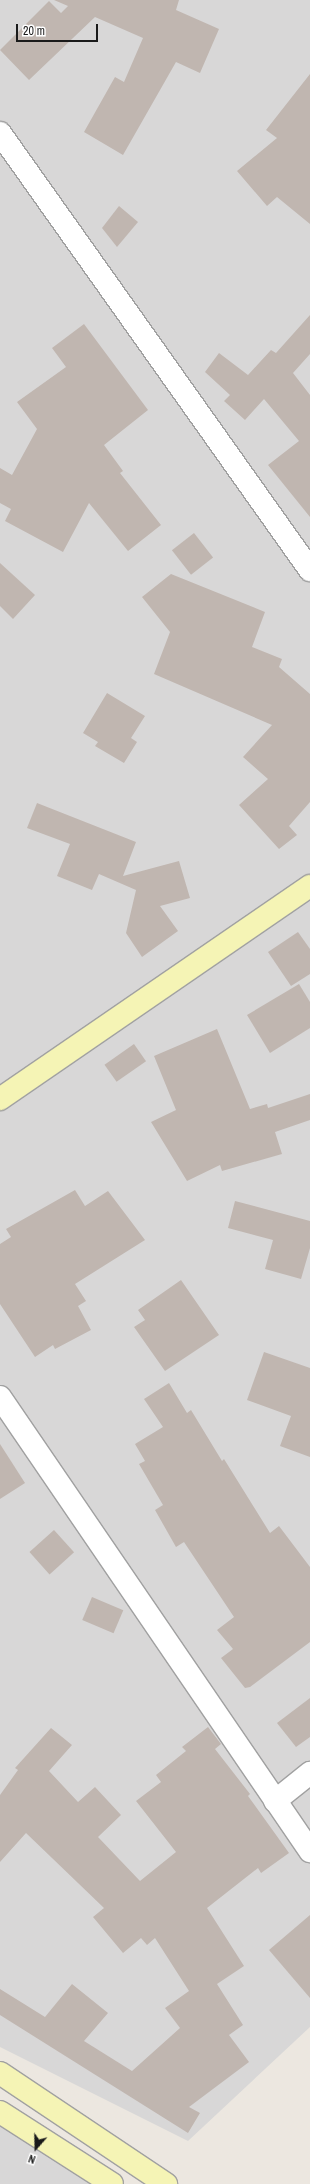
<!DOCTYPE html>
<style>
body{margin:0}
#map{position:relative;width:310px;height:2184px;overflow:hidden;background:#ece7e0;font-family:"Archivo Narrow",sans-serif}
div>[style]{position:absolute}
.residential>*{inset:0;background:#d8d7d7}
.building>*{inset:0;background:#c0b6b0;transform-origin:0 0}
.roads{filter:drop-shadow(1px 0 #a1a1a1) drop-shadow(-1px 0 #a1a1a1) drop-shadow(0 1px #a1a1a1) drop-shadow(0 -1px #a1a1a1)}
.street>*{height:22px;margin:-11px;padding:0 11px;transform-origin:11px;border-radius:11px;background:#fff}
.secondary>*{height:22px;margin:-11px;padding:0 11px;transform-origin:11px;border-radius:11px;background:#f5f4b5}
span{translate:-50% -50%;white-space:nowrap;text-align:center;line-height:1.15;-webkit-text-stroke:3.5px #fff;paint-order:stroke}
.north{position:absolute;left:16px;top:2128px;width:40px;height:40px;-webkit-text-stroke:3px #fff;paint-order:stroke;rotate:200deg;font-size:11px;font-weight:700;line-height:16px;text-align:center;color:#1a1a1a}
.north::after{content:'';display:block;margin:auto;width:14px;height:18px;background:#1a1a1a;clip-path:polygon(50% 0,100% 100%,50% 72%,0 100%)}
.scale{position:absolute;left:16px;top:24px;width:82px;height:18px;box-sizing:border-box;border:2px solid #1a1a1a;border-top:0;padding-left:5px;font-size:12px;line-height:14px;white-space:nowrap;color:#1a1a1a;-webkit-text-stroke:3px #fff;paint-order:stroke}
</style>
<div id="map">
<div class="residential">
<div style="clip-path:polygon(0 0,310px 0,310px 2027px,188px 2141px,0 2047px)"></div>
<div style="clip-path:polygon(0 2120px,98px 2184px,0 2184px)"></div>
</div>
<div class="building">
<div style="clip-path:polygon(54px 0,179px 0,176px 10px,219px 29px,200px 73px,176px 62px,123px 155px,84px 132px,115px 77px,124px 82px,143px 38px,95px 17px,29px 80px,0 50px,49px 1px,61px 13px,68px 6px)"></div>
<div style="clip-path:polygon(310px 74px,310px 224px,277px 197px,267px 206px,237px 171px,277px 138px,266px 130px)"></div>
<div style="clip-path:polygon(119px 206px,138px 222px,117px 247px,102px 228px)"></div>
<div style="clip-path:polygon(310px 315px,310px 354px,293px 373px,310px 395px,310px 517px,268px 465px,299px 441px,264px 399px,245px 420px,224px 401px,230px 395px,205px 372px,219px 353px,248px 375px,271px 350px,276px 353px)"></div>
<div style="clip-path:polygon(84px 324px,148px 410px,104px 445px,123px 471px,120px 473px,161px 525px,128px 551px,89px 503px,63px 552px,5px 521px,11px 509px,0 503px,0 468px,12px 475px,37px 429px,17px 402px,66px 367px,52px 348px)"></div>
<div style="left:194px;top:533px;width:31px;height:28px;rotate:52deg"></div>
<div style="clip-path:polygon(0 563px,35px 595px,13px 619px,0 606px)"></div>
<div style="clip-path:polygon(171px 574px,265px 612px,252px 647px,282px 659px,279px 667px,310px 694px,310px 802px,289px 826px,297px 835px,279px 849px,239px 805px,268px 779px,243px 757px,272px 725px,154px 674px,170px 632px,142px 597px)"></div>
<div style="clip-path:polygon(107px 693px,145px 716px,131px 738px,137px 742px,124px 763px,95px 746px,98px 742px,83px 733px)"></div>
<div style="clip-path:polygon(37px 803px,136px 842px,123px 876px,179px 861px,190px 898px,160px 906px,178px 931px,142px 957px,126px 933px,136px 890px,99px 874px,92px 890px,57px 876px,70px 844px,27px 828px)"></div>
<div style="clip-path:polygon(298px 932px,310px 949px,310px 974px,291px 986px,268px 952px)"></div>
<div style="clip-path:polygon(299px 984px,310px 1002px,310px 1028px,270px 1053px,247px 1015px)"></div>
<div style="clip-path:polygon(217px 1029px,250px 1109px,267px 1104px,268px 1108px,310px 1094px,310px 1120px,275px 1132px,282px 1154px,222px 1171px,220px 1165px,187px 1181px,151px 1122px,176px 1110px,154px 1056px)"></div>
<div style="left:134px;top:1044px;width:21px;height:36px;rotate:55deg"></div>
<div style="clip-path:polygon(75px 1190px,85px 1206px,108px 1191px,145px 1240px,75px 1284px,86px 1301px,78px 1306px,91px 1330px,55px 1349px,53px 1345px,35px 1357px,0 1304px,0 1244px,11px 1237px,6px 1229px)"></div>
<div style="clip-path:polygon(235px 1201px,310px 1221px,310px 1248px,301px 1279px,265px 1269px,273px 1240px,228px 1228px)"></div>
<div style="clip-path:polygon(181px 1280px,219px 1335px,165px 1371px,134px 1327px,145px 1320px,138px 1310px)"></div>
<div style="clip-path:polygon(264px 1352px,310px 1368px,310px 1457px,280px 1446px,291px 1416px,247px 1400px)"></div>
<div style="clip-path:polygon(169px 1383px,187px 1413px,191px 1410px,222px 1461px,224px 1459px,270px 1533px,279px 1526px,310px 1567px,310px 1642px,250px 1687px,245px 1688px,221px 1658px,233px 1649px,217px 1630px,234px 1617px,184px 1542px,176px 1547px,155px 1510px,163px 1505px,139px 1464px,145px 1461px,135px 1444px,163px 1427px,144px 1399px)"></div>
<div style="clip-path:polygon(0 1444px,25px 1483px,0 1499px)"></div>
<div style="left:54px;top:1530px;width:30px;height:33px;rotate:48deg"></div>
<div style="left:92px;top:1597px;width:34px;height:25px;rotate:23deg"></div>
<div style="clip-path:polygon(310px 1698px,310px 1737px,296px 1747px,277px 1723px)"></div>
<div style="clip-path:polygon(208px 1727px,221px 1744px,215px 1749px,250px 1794px,248px 1796px,289px 1853px,261px 1873px,258px 1868px,207px 1908px,244px 1966px,217px 1984px,243px 2025px,229px 2035px,249px 2062px,189px 2107px,200px 2113px,188px 2133px,0 2015px,0 1989px,45px 2017px,72px 1984px,108px 2013px,84px 2041px,132px 2071px,180px 2028px,165px 2008px,189px 1991px,155px 1938px,147px 1945px,141px 1938px,123px 1953px,93px 1917px,104px 1908px,26px 1833px,0 1862px,0 1795px,18px 1770px,15px 1768px,51px 1728px,72px 1745px,49px 1771px,78px 1802px,95px 1787px,121px 1815px,98px 1837px,140px 1881px,176px 1852px,136px 1801px,161px 1782px,156px 1775px,186px 1751px,182px 1747px)"></div>
<div style="clip-path:polygon(310px 1915px,310px 1998px,269px 1950px)"></div>
</div>
<div class="roads">
<div class="street">
<div style="left:0;top:133px;width:536px;rotate:54.65deg"></div>
<div style="left:0;top:1397px;width:550px;rotate:55.67deg"></div>
<div style="left:275px;top:1801px;width:45px;rotate:-38.7deg"></div>
</div>
<div class="secondary">
<div style="left:0;top:1099px;width:376px;rotate:-34.5deg"></div>
<div style="left:0;top:2073px;width:200px;rotate:33.8deg"></div>
<div style="left:0;top:2112px;width:133px;rotate:32.7deg"></div>
</div>
</div>
<div class="north">N</div>
<div class="scale">20 m</div>
</div>
